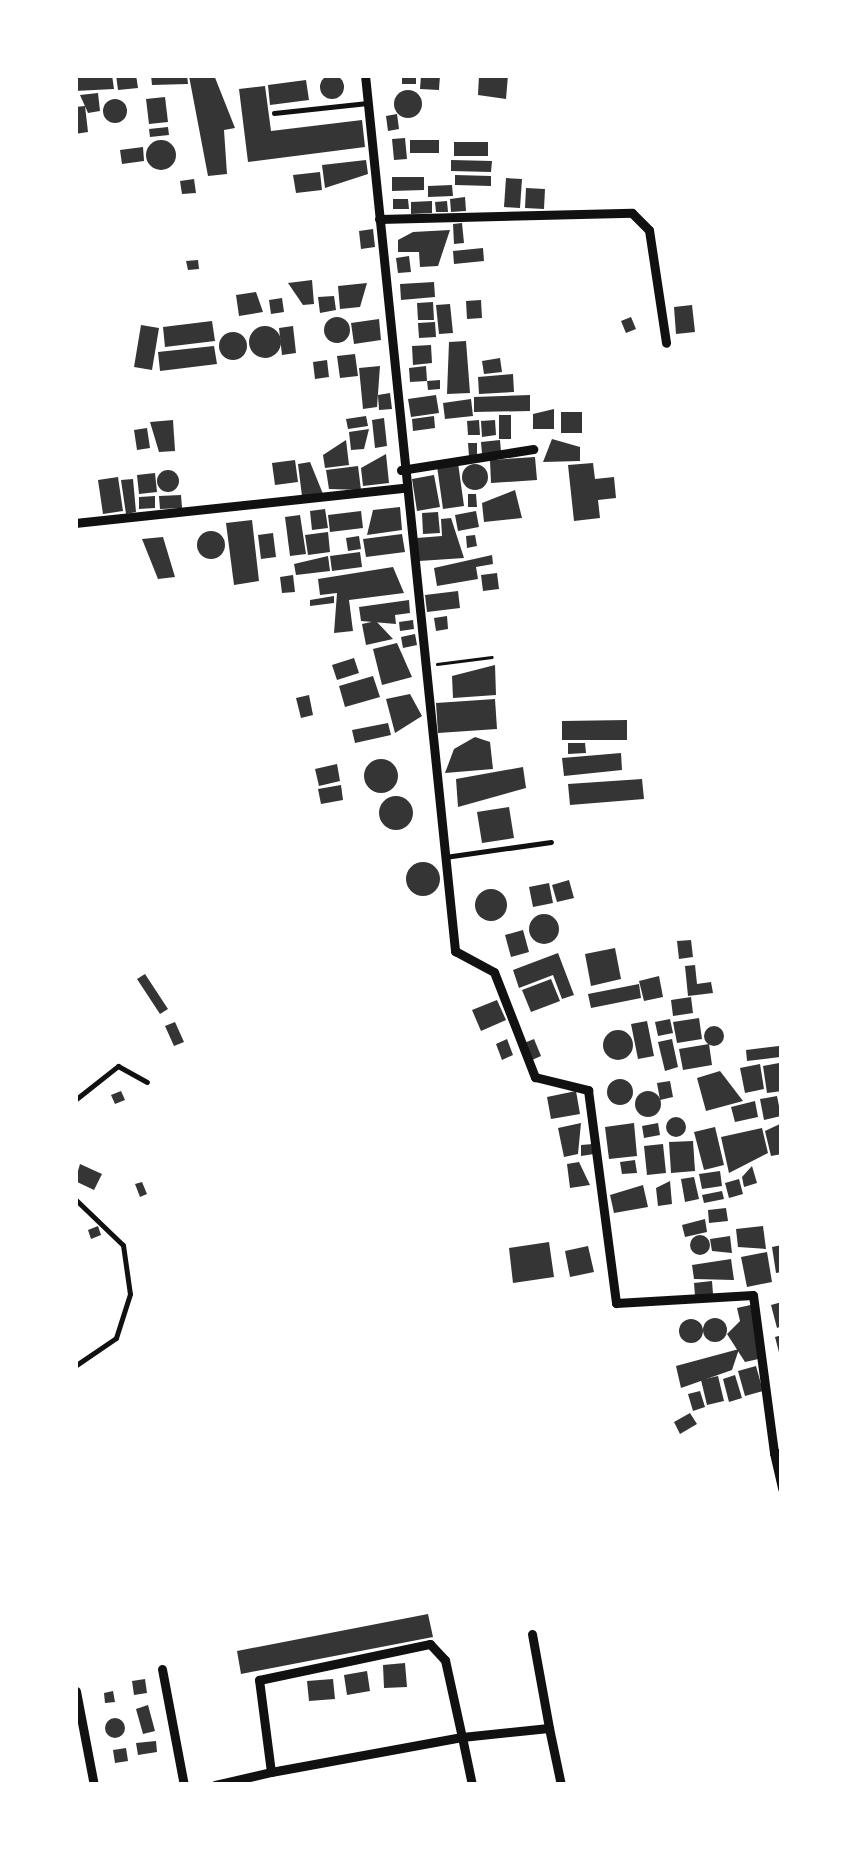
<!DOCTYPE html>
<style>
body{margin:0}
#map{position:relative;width:857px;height:1860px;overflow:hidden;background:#fff;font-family:"Roboto Condensed",sans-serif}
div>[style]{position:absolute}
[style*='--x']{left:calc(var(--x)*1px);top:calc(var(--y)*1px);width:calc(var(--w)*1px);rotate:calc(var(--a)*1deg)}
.building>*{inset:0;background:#353535}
.round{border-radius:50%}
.path>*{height:2.5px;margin:-1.25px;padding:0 1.25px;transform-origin:1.25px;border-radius:1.25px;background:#111}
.service>*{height:5px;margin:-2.5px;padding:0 2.5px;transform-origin:2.5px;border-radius:2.5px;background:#111}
.minor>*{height:9px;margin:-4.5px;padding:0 4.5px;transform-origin:4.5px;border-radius:4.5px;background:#111}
span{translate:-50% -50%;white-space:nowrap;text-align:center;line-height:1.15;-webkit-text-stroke:9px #fff;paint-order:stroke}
.frame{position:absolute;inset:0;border:78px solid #fff;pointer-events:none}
</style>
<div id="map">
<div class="building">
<div style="clip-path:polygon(75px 75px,112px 75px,114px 89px,75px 91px)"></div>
<div style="clip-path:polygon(116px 75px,136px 75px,138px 88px,118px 90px)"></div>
<div style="clip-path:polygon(151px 75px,187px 75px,188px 84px,152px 85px)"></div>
<div style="clip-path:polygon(214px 75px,235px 128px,224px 130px,227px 174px,208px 176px,189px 76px)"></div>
<div style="clip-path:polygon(402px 75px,416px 75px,416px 84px,402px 84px)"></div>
<div style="clip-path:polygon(421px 75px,440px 75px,439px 90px,420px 89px)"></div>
<div style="clip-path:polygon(479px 75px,508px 75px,506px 99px,478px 95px)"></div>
<div class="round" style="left:320px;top:75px;width:24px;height:24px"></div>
<div style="clip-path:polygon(306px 80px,309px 100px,270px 105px,268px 85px)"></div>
<div style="clip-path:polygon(265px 86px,271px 131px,362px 120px,365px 147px,248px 162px,239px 89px)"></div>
<div class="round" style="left:394px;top:90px;width:28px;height:28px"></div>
<div style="clip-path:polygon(98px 93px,100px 111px,88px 113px,80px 95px)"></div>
<div style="clip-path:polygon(165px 97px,168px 122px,149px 124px,146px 99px)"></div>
<div class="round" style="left:103px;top:99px;width:24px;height:24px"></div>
<div style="clip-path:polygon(85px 106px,88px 132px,75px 134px,75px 107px)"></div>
<div style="clip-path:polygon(397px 114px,399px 129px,388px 131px,386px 116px)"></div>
<div style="clip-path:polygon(168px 127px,169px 135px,150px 137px,149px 129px)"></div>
<div style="clip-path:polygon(405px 138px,407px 159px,394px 160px,392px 139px)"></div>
<div style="clip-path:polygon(410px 140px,439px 140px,439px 153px,410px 153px)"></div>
<div class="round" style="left:146px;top:140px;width:30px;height:30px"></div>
<div style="clip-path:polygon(454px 142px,488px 142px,488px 156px,454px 156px)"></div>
<div style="clip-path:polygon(143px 147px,144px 161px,122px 164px,120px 150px)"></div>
<div style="clip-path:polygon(366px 160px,368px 174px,325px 188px,322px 165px)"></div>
<div style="clip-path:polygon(451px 160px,492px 161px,491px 172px,451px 171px)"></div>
<div style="clip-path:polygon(320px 172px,322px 190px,296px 193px,293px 175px)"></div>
<div style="clip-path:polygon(455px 175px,491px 176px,491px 186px,455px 185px)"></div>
<div style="clip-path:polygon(392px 177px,424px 177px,424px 190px,392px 191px)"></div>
<div style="clip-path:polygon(506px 178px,522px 179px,520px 208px,504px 207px)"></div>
<div style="clip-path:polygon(194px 179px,196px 193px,182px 194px,180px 181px)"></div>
<div style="clip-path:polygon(452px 185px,453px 196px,428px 197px,428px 186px)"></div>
<div style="clip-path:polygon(526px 188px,545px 189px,544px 209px,525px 208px)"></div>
<div style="clip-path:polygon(465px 197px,466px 211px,451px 212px,450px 199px)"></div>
<div style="clip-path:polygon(393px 199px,408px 199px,409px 209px,393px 209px)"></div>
<div style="clip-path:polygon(432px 201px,432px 213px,411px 214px,411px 202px)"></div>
<div style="clip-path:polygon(447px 201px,448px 212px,436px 212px,435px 202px)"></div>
<div style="clip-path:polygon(462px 223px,464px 243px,454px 244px,453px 224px)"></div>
<div style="clip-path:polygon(373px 229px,375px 247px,361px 249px,359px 231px)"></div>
<div style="clip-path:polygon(450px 230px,438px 266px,420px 267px,419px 252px,398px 252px,398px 240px,413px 232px)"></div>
<div style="clip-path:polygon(483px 248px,484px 261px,454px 264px,453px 251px)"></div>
<div style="clip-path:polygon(409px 256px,411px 272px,398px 273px,396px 258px)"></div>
<div style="clip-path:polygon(198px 260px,199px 269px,188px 270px,186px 261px)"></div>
<div style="clip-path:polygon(312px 280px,314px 304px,303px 305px,288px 283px)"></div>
<div style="clip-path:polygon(434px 282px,435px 297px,401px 300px,400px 284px)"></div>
<div style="clip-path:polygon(367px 283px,360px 307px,340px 309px,338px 286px)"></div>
<div style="clip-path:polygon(256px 292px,263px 312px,239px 316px,236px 295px)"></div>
<div style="clip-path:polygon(334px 296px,336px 310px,320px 313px,318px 297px)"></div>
<div style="clip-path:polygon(282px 298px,284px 312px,271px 314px,269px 300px)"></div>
<div style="clip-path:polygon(481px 300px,482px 318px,467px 319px,466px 301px)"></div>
<div style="clip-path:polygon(433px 302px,434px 320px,418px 320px,417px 303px)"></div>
<div style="clip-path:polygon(450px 304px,453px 333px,439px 334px,436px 305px)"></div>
<div style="clip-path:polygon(692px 305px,695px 332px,676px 334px,674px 307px)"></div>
<div class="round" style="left:324px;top:317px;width:26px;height:26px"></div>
<div style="clip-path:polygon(631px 317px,636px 329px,626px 333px,621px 321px)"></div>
<div style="clip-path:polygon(379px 319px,381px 340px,354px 344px,351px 323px)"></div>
<div style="clip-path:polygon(212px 321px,215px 341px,165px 347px,163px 327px)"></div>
<div style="clip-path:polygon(435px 322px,436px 337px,419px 338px,418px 323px)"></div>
<div style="clip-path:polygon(141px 325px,159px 328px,152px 370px,134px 367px)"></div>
<div style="clip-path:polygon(293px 326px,296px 353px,282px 355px,279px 328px)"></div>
<div class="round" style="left:249px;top:326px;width:32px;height:32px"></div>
<div class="round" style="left:219px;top:332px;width:28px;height:28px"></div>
<div style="clip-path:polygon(466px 341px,470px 393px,447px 394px,449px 342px)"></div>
<div style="clip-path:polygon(431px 345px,432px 363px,413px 365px,412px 346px)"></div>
<div style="clip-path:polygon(214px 346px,217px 364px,160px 371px,158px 352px)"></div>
<div style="clip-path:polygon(355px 354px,358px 376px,340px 378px,337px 356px)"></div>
<div style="clip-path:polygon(500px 358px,502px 372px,484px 374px,482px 361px)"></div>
<div style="clip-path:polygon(327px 360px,329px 377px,315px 379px,313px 362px)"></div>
<div style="clip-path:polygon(380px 366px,377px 407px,363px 409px,359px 368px)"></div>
<div style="clip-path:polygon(426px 366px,427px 381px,410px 382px,409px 368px)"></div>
<div style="clip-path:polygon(513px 374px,514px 392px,479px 394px,478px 377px)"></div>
<div style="clip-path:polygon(440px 380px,440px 389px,428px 390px,427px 381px)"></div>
<div style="clip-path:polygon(390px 393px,392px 409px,379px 410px,378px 395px)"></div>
<div style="clip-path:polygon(436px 395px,439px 413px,411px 417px,408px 399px)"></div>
<div style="clip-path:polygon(530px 395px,530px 411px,474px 412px,474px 397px)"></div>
<div style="clip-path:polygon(471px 399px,473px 416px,445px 419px,443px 403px)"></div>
<div style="clip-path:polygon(554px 409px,554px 429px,533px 429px,533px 414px)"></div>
<div style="clip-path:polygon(561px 412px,582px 412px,582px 433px,561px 433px)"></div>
<div style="clip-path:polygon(499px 415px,511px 415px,511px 439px,499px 439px)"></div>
<div style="clip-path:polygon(366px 416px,368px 426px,348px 429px,346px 419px)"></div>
<div style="clip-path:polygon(434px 416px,435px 428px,413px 431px,412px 419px)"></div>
<div style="clip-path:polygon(384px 418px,387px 446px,375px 448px,372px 420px)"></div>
<div style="clip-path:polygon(173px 420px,175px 451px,159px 452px,150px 422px)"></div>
<div style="clip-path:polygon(479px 420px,480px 435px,468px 435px,467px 421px)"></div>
<div style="clip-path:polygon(495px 420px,496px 435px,482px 437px,481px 421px)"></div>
<div style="clip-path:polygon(147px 428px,150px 448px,137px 450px,134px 430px)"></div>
<div style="clip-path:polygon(369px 429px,364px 449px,351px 450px,349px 432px)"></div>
<div style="clip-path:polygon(552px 439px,580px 447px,580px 461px,543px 462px)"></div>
<div style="clip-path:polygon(346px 440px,349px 465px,325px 468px,323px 455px)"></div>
<div style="clip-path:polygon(500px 440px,501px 452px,482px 454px,481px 442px)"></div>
<div style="clip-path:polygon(468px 443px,477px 443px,477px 456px,469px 456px)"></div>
<div style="clip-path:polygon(386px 454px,389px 483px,363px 486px,361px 468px)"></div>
<div style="clip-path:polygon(535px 457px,537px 480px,491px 483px,490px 460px)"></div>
<div style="clip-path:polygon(295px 460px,298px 482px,275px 485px,272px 463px)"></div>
<div style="clip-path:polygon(310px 462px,323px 494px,302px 496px,298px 464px)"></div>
<div style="clip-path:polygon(458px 463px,464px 506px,443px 509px,437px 466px)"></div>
<div style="clip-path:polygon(593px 463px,595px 479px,614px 477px,616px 498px,598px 500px,600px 518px,574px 521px,568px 465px)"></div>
<div class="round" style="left:462px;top:464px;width:26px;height:26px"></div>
<div style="clip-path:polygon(358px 466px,361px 490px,329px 489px,326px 470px)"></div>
<div class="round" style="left:157px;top:470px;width:22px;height:22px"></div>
<div style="clip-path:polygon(155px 473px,157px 492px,139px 494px,137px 475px)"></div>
<div style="clip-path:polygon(434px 475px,440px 507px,417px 511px,412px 479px)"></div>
<div style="clip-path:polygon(118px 477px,123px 511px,103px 514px,98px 480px)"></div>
<div style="clip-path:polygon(133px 479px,136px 512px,126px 514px,121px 480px)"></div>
<div style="clip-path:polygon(515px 490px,522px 518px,484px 522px,482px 503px)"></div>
<div style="clip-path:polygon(468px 494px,476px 494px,477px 507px,468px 507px)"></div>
<div style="clip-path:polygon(181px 495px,182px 508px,160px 509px,159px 496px)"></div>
<div style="clip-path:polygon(155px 496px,155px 508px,139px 509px,139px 497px)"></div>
<div style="clip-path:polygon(400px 507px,402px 530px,367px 535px,373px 510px)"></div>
<div style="clip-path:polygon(325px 509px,328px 528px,312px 530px,310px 511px)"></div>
<div style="clip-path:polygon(361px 511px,363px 528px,330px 532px,328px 515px)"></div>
<div style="clip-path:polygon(476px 511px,479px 527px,458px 531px,455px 515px)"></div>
<div style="clip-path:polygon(438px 512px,440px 533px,423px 534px,422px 513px)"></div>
<div style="clip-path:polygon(300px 515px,306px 554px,290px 556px,285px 517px)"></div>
<div style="clip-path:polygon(451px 518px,464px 558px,419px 561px,417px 538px,442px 536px,441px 519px)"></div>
<div style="clip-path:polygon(252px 520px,259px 581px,234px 585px,226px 523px)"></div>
<div class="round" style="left:197px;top:531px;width:28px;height:28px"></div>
<div style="clip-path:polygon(328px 532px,330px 552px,308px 555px,305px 535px)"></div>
<div style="clip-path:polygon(273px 533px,276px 557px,261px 559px,258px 535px)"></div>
<div style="clip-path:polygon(402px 534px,405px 552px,366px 557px,363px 539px)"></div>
<div style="clip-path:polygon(475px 535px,477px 546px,467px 548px,466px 536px)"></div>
<div style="clip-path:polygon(359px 536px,361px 549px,348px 551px,346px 538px)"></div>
<div style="clip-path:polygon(163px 537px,175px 577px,158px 579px,142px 539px)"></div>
<div style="clip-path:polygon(360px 552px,362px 567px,332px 571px,330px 556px)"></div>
<div style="clip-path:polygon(492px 555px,493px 564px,476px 567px,478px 579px,437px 586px,434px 568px)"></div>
<div style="clip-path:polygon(328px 556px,330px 571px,296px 575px,294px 564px)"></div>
<div style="clip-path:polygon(393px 567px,404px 593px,349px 600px,353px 631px,334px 633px,337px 593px,320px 595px,318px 579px)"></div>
<div style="clip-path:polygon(497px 573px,499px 589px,483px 591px,481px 575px)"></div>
<div style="clip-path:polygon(293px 575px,295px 592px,282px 593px,280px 577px)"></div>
<div style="clip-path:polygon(458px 591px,460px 608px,427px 612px,425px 595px)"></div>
<div style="clip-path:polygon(334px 596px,334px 603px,310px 606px,310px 600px)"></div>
<div style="clip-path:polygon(409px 600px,410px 613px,395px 615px,396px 624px,361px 621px,359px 607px)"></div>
<div style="clip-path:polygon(447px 616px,448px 629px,436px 631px,434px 618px)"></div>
<div style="clip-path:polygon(413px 620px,414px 629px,400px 631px,399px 622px)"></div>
<div style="clip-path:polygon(376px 621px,393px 639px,366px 645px,362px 624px)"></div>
<div style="clip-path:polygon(415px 634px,417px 645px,403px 648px,401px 637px)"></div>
<div style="clip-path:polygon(397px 643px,412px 677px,382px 685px,373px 649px)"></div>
<div style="clip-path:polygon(354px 658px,359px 673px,337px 680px,332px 665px)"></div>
<div style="clip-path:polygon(495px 665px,496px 695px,453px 698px,452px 676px)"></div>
<div style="clip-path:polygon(373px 676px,380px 697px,345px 707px,339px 686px)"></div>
<div style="clip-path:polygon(410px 694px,422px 716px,395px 733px,386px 699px)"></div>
<div style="clip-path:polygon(309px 695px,313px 715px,301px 718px,296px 698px)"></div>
<div style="clip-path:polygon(495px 699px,497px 729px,438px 733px,436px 703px)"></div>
<div style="clip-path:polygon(627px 720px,627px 740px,562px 740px,562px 721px)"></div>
<div style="clip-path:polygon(388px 723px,391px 735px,355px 743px,352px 730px)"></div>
<div style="clip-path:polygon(475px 737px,490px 742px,493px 769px,445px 773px,454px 749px)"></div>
<div style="clip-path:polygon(568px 743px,585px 743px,586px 753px,568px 754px)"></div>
<div style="clip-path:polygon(621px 753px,622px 770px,564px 776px,562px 758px)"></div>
<div class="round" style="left:364px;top:759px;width:34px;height:34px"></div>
<div style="clip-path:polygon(337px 764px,340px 781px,319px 786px,315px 769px)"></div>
<div style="clip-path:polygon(523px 767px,526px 788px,458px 807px,456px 779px)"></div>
<div style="clip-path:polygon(642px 779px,644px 799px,570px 805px,568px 784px)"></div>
<div style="clip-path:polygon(341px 785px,343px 800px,321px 804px,318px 789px)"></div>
<div class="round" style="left:379px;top:796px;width:34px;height:34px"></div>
<div style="clip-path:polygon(509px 807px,514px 838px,482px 843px,477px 812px)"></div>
<div class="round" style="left:406px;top:862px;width:34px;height:34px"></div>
<div style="clip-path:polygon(569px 880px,574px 898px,557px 902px,552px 885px)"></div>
<div style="clip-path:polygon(549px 883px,553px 903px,533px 907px,529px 887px)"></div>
<div class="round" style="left:475px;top:889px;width:32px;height:32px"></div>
<div class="round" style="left:529px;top:914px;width:30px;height:30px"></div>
<div style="clip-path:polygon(523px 930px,529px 952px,511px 957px,505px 935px)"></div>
<div style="clip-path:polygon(691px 940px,693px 957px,679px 959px,677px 941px)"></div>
<div style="clip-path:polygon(615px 948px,621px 979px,591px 986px,585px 954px)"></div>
<div style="clip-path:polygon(558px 953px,574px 995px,562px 999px,553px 975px,519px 988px,513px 970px)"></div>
<div style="clip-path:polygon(695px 965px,697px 984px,711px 982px,713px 993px,688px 996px,685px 966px)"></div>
<div style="clip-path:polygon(145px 974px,168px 1009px,160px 1014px,137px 979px)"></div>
<div style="clip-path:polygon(659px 976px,663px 997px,644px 1001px,639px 981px)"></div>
<div style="clip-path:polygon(551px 979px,560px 1001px,531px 1012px,522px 990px)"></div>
<div style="clip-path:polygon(639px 984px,641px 998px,591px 1008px,588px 994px)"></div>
<div style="clip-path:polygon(691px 997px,693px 1013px,673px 1016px,671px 1000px)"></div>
<div style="clip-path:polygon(497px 1000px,506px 1020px,481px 1031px,472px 1010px)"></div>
<div style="clip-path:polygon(699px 1018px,702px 1039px,677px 1043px,673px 1022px)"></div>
<div style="clip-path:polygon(670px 1019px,673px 1033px,658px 1036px,655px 1022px)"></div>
<div style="clip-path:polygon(647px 1021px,654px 1056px,638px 1059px,631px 1024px)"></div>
<div style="clip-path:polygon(175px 1022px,184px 1042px,174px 1046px,165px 1026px)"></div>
<div class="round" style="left:704px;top:1026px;width:20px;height:20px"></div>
<div class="round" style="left:603px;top:1030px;width:30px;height:30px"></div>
<div style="clip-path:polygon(507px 1039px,513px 1055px,502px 1060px,496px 1044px)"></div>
<div style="clip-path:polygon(534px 1039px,541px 1056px,532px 1060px,524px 1043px)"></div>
<div style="clip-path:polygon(672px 1039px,678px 1067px,665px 1071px,658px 1042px)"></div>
<div style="clip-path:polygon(709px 1044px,712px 1065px,683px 1070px,679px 1049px)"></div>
<div style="clip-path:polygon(779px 1046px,780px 1057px,747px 1061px,746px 1050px)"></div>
<div style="clip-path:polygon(779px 1063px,782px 1091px,767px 1093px,763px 1066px)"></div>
<div style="clip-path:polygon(760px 1064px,764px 1089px,745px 1093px,740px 1068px)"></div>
<div style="clip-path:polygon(720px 1071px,743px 1101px,706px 1111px,697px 1078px)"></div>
<div class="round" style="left:607px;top:1079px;width:26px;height:26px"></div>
<div style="clip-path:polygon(670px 1081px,673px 1097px,660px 1100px,657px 1083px)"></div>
<div style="clip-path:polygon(121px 1091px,125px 1100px,115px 1104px,111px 1095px)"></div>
<div style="clip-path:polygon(576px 1091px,580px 1114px,551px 1119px,547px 1097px)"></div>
<div class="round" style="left:635px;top:1091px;width:26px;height:26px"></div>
<div style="clip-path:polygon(777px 1096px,781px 1116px,764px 1120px,760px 1099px)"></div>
<div style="clip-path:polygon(755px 1101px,758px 1117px,735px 1122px,731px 1107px)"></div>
<div class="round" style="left:666px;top:1117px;width:20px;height:20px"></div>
<div style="clip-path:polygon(581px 1123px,578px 1154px,564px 1157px,558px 1128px)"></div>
<div style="clip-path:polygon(634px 1123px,637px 1156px,609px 1159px,605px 1127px)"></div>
<div style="clip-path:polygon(658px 1123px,660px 1135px,644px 1138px,642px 1126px)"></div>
<div style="clip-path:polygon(782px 1123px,782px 1154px,771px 1156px,765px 1131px)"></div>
<div style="clip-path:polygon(715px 1127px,724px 1165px,704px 1170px,694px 1132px)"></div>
<div style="clip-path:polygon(762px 1128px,768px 1153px,729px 1173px,721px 1137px)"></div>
<div style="clip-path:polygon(693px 1141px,695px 1171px,671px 1173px,669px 1142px)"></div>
<div style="clip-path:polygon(593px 1144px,594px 1154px,581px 1156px,581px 1145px)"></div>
<div style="clip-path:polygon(663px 1144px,666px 1173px,647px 1175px,644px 1146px)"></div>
<div style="clip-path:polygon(635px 1160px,637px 1173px,622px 1174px,620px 1162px)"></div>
<div style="clip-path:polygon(579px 1162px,590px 1185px,570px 1188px,567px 1164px)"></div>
<div style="clip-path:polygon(80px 1164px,102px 1174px,94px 1190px,75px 1181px)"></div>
<div style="clip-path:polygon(752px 1166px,757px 1183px,744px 1187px,742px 1177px)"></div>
<div style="clip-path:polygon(720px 1171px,722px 1186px,702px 1189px,699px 1174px)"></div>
<div style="clip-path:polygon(694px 1177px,699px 1199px,685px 1202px,681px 1179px)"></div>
<div style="clip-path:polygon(739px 1179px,743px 1194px,729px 1198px,725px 1183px)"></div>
<div style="clip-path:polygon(670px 1181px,672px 1204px,658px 1206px,656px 1188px)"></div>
<div style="clip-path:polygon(142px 1182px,147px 1194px,140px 1197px,135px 1184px)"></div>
<div style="clip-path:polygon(643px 1185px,648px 1207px,614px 1213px,610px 1195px)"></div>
<div style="clip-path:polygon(722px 1191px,724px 1199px,704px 1203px,702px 1195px)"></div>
<div style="clip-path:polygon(726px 1208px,728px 1221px,709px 1223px,708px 1210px)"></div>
<div style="clip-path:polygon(705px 1219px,707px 1232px,685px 1237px,682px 1225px)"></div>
<div style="clip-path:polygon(98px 1226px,101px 1235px,91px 1239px,88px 1230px)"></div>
<div style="clip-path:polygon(763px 1226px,766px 1249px,738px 1247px,736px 1229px)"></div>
<div class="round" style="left:690px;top:1235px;width:20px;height:20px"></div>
<div style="clip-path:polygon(730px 1236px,732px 1253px,712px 1251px,710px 1239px)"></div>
<div style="clip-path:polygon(549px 1242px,554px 1277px,513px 1283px,509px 1248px)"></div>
<div style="clip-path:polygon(782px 1245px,782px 1272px,776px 1273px,772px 1247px)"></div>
<div style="clip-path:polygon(588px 1246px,594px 1272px,570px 1277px,565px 1251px)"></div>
<div style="clip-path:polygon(767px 1252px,772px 1282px,747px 1287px,741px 1257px)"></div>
<div style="clip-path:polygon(731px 1259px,734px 1280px,694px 1279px,692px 1265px)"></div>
<div style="clip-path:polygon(712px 1281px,713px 1294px,695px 1296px,694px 1283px)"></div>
<div style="clip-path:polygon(782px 1302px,782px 1326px,777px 1328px,771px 1305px)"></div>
<div style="clip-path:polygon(755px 1304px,763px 1358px,745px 1362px,727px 1334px,740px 1321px,737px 1308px)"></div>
<div class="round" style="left:703px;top:1318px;width:24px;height:24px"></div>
<div class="round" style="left:679px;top:1319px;width:24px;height:24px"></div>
<div style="clip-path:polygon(782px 1335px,782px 1360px,781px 1360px,775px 1337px)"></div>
<div style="clip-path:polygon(739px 1349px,732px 1370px,681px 1388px,676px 1366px)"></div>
<div style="clip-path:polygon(756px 1366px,763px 1391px,745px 1396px,738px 1371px)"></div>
<div style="clip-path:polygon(735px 1375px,742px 1398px,729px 1402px,723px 1379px)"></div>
<div style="clip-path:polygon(718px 1376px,724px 1401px,707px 1405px,701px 1380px)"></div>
<div style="clip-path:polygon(700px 1391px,705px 1407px,693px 1411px,688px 1394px)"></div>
<div style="clip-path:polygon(690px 1413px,697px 1424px,680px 1434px,674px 1422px)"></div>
<div style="clip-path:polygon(428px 1614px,433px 1637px,241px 1674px,237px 1651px)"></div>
<div style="clip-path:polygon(405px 1663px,407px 1687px,384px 1688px,383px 1665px)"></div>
<div style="clip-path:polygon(367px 1671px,370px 1691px,347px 1695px,344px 1675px)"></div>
<div style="clip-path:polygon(145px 1679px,147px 1693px,134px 1695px,132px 1681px)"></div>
<div style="clip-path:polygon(333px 1679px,335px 1699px,309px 1701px,307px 1681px)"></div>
<div style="clip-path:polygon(113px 1691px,115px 1702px,105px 1703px,104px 1693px)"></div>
<div style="clip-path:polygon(148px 1705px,155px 1731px,143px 1734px,136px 1709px)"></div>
<div class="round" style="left:105px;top:1718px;width:20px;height:20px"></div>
<div style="clip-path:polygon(156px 1741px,157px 1752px,138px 1755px,136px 1743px)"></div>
<div style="clip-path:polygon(126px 1748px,128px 1761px,115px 1763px,113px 1750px)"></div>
</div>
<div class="path">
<div style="--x:437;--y:664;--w:55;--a:-7.3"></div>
</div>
<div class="service">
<div style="--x:274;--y:113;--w:94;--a:-6.1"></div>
<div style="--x:445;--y:857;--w:107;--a:-8.1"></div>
<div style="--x:75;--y:1100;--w:55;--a:-38.3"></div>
<div style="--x:118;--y:1066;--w:33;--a:29"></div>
<div style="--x:75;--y:1199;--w:66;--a:43.8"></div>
<div style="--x:123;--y:1245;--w:49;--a:81.9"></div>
<div style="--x:130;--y:1294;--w:46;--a:107.7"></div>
<div style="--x:116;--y:1338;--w:50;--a:145.7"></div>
</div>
<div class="minor">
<div style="--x:365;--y:75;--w:881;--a:84.13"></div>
<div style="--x:455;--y:951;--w:44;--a:28.3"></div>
<div style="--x:494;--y:972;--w:113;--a:68.7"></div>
<div style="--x:535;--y:1077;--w:55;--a:13.8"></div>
<div style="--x:588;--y:1090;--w:215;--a:82.5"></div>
<div style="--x:616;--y:1303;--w:137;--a:-3.3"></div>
<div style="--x:753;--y:1295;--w:159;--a:82.4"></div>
<div style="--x:774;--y:1453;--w:8;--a:0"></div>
<div style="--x:379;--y:219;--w:253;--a:-1.4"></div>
<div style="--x:632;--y:213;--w:24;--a:45"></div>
<div style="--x:649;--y:230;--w:114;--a:81.4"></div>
<div style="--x:401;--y:470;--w:134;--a:-9"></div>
<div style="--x:75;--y:523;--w:329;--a:-6.1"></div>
<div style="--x:774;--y:1453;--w:37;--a:77"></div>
<div style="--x:532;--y:1634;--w:96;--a:79.7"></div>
<div style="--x:162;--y:1669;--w:118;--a:79.3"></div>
<div style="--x:76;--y:1691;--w:96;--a:79.2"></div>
<div style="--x:271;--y:1772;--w:194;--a:-10.4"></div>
<div style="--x:462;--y:1737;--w:49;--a:78.2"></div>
<div style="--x:215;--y:1785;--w:57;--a:-13.1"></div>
<div style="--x:271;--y:1772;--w:93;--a:-97.4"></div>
<div style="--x:259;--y:1680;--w:175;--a:-11.9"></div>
<div style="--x:430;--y:1644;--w:22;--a:47"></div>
<div style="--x:445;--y:1660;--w:79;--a:77.6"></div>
<div style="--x:462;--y:1737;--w:87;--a:-5.9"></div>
<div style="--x:549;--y:1728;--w:58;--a:78.1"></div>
</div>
<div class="frame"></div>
</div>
